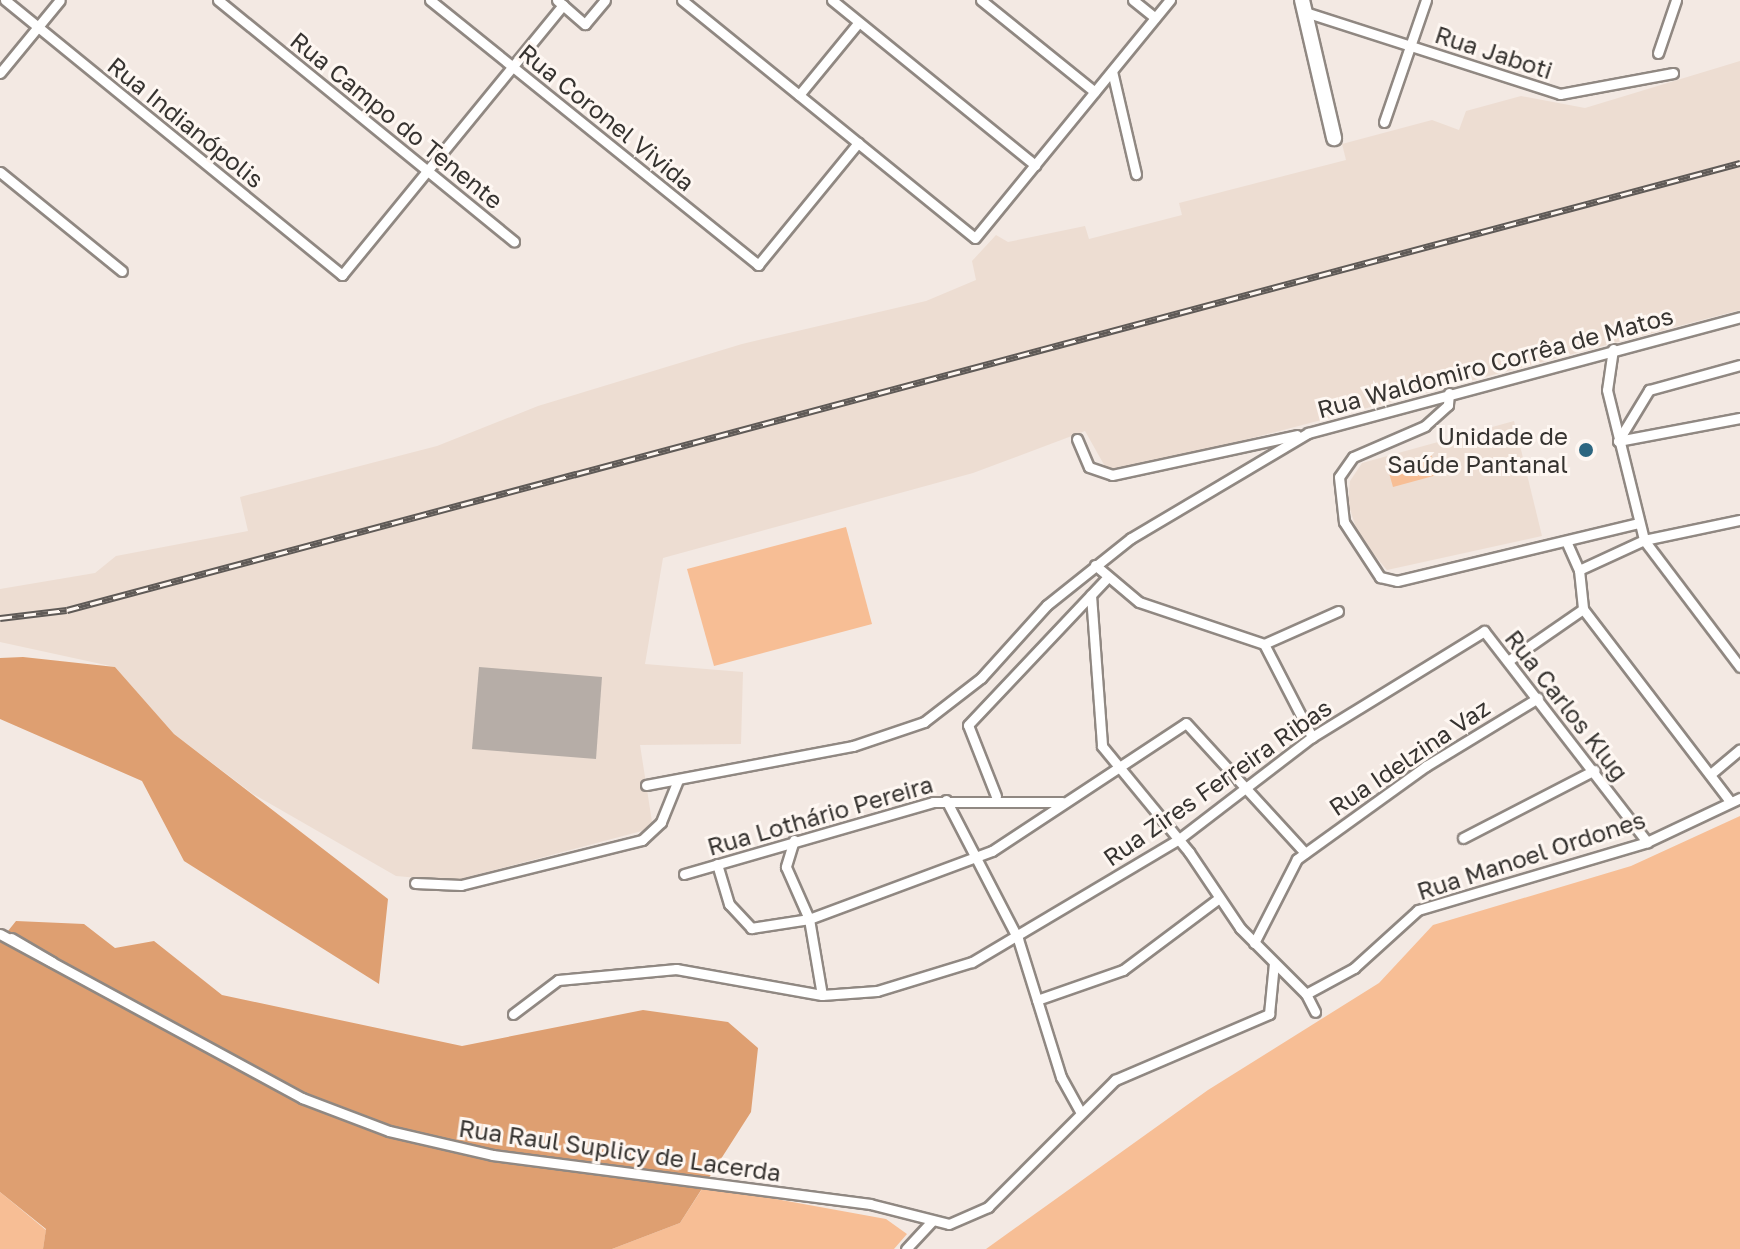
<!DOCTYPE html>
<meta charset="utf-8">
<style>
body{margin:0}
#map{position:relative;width:1740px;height:1249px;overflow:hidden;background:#f3e9e3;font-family:"Golos Text",sans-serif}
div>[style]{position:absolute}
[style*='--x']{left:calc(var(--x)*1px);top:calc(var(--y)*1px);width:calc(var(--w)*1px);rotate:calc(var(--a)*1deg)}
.built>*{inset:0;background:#edddd2}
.green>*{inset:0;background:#f7be95}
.forest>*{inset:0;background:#de9f71}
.building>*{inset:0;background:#b6ada7}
.roads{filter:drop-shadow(2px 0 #908882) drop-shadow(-2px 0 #908882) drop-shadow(0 2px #908882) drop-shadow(0 -2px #908882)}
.street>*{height:9px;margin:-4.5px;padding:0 4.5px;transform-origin:4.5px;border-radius:4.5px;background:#fff}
.secondary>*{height:14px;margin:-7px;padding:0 7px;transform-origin:7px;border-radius:7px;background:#fff}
.rail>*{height:7px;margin-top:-3.5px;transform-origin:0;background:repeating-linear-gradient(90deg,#fef7f2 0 12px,#5f5a57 0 24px);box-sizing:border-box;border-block:2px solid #5f5a57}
.dots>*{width:22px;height:22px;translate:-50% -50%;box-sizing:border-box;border:4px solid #fef7f2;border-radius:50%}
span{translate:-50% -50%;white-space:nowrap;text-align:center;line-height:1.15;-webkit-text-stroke:6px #fef7f2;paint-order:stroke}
.street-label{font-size:24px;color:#363330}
.poi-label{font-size:24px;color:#363330}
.right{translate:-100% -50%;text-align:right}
</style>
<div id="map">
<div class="built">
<div style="clip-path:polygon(1740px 61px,1740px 310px,1180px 457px,1107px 470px,1085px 431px,973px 473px,663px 558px,645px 664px,743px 672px,741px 744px,640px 745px,653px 828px,453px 881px,396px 876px,253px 794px,174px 734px,115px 667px,0 642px,0 589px,95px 573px,116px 556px,248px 531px,240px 497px,437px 446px,538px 406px,742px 344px,926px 301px,976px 280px,972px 261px,996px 235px,1008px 242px,1085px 226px,1089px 239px,1182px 215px,1179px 203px,1346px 160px,1342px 144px,1432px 120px,1459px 130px,1466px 111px,1521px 96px,1585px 108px)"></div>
<div style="clip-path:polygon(1514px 421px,1542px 536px,1387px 570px,1359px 537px,1348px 503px,1350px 481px,1362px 463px)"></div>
</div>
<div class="green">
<div style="clip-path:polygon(1431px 454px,1437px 475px,1393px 487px,1387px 466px)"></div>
<div style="clip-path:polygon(846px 527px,872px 624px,714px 666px,687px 569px)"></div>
<div style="clip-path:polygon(1740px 816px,1740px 1249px,986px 1249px,1208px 1090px,1379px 983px,1433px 925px,1631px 866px)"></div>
<div style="clip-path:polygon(704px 1186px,886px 1219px,907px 1234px,894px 1249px,612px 1249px,680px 1223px)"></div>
<div style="clip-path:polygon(0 1192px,46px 1230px,43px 1249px,0 1249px)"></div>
</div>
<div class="forest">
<div style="clip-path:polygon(23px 657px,115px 667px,174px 734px,388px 899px,379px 984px,184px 861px,142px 781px,0 719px,0 658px)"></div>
<div style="clip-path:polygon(16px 921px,84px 924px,115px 948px,154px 941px,222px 995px,462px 1046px,643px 1010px,728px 1022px,758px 1048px,751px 1112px,680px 1223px,612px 1249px,43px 1249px,46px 1229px,0 1192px,0 941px)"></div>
</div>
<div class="building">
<div style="clip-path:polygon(479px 667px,602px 677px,596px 759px,472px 749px)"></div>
</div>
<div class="roads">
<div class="street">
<div style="--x:5;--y:0;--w:435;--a:39.2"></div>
<div style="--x:342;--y:275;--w:349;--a:-50.7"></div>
<div style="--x:218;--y:0;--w:382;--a:39.2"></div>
<div style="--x:430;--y:0;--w:422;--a:38.9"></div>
<div style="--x:758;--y:265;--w:158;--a:-50.7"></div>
<div style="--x:557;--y:0;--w:37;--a:41"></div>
<div style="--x:585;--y:24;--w:31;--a:-50"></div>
<div style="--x:682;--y:0;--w:377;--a:39.1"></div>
<div style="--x:975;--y:238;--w:308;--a:-50.7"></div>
<div style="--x:832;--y:0;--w:262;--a:39.1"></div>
<div style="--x:981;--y:0;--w:146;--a:38.9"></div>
<div style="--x:1133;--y:0;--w:28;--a:39"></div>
<div style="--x:1305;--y:12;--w:268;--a:17.8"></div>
<div style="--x:1560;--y:94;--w:115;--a:-10.5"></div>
<div style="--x:1658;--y:53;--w:56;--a:-71.2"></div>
<div style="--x:1112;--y:71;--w:106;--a:76.9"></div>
<div style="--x:0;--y:73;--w:94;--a:-50.6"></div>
<div style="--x:799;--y:95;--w:94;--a:-50.6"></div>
<div style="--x:1384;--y:122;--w:129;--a:-71"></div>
<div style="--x:0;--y:172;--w:157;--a:39.1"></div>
<div style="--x:1613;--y:349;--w:41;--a:98.3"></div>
<div style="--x:1607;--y:390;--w:154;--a:76.1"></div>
<div style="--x:1644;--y:540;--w:159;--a:52.9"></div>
<div style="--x:1449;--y:393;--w:12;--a:95"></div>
<div style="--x:1448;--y:405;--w:31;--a:138"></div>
<div style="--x:1425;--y:426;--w:78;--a:156.7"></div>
<div style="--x:1353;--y:457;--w:24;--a:125"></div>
<div style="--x:1339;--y:477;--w:45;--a:83.7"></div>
<div style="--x:1344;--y:522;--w:66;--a:56.8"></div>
<div style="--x:1380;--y:577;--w:17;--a:13"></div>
<div style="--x:1397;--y:581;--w:249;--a:-13.5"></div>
<div style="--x:1077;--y:439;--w:30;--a:67"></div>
<div style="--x:1089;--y:467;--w:24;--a:19"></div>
<div style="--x:1112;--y:475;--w:189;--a:-12.2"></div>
<div style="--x:1618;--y:441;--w:60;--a:-58.7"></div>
<div style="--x:1649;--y:390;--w:94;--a:-15.4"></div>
<div style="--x:1618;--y:441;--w:124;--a:-10.7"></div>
<div style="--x:1566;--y:541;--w:32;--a:66"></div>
<div style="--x:1579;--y:570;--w:39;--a:84"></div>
<div style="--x:1583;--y:609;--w:242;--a:52.6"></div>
<div style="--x:1095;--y:565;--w:57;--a:40.1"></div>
<div style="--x:1139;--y:602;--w:132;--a:18.6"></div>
<div style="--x:1264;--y:644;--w:105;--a:62.7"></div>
<div style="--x:1579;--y:570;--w:72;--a:-24.8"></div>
<div style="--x:1644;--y:540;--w:98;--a:-11.8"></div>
<div style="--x:1091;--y:595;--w:151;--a:85.8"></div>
<div style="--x:1102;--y:746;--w:137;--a:50.6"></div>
<div style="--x:1189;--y:852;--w:92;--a:56.1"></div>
<div style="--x:1240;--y:928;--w:93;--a:45"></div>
<div style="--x:1306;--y:994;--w:20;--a:63"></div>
<div style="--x:1264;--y:644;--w:81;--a:-24"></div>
<div style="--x:1508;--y:661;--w:91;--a:-34.7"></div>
<div style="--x:1713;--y:772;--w:35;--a:-40"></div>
<div style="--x:646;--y:785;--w:211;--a:-10.7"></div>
<div style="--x:853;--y:746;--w:75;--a:-18.7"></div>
<div style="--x:924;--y:722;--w:72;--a:-37.7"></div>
<div style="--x:981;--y:678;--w:98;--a:-47.9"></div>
<div style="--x:1047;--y:605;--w:107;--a:-38.6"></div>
<div style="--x:1131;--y:538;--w:206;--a:-30.7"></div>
<div style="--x:1308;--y:433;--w:447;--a:-15"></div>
<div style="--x:996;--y:796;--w:76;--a:-111.5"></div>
<div style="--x:968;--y:725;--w:201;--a:-46.6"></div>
<div style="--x:946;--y:800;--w:157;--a:62.6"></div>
<div style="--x:1018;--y:939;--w:145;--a:72.7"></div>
<div style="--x:1061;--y:1077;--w:39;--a:61"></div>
<div style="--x:1463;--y:838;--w:148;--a:-27.3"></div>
<div style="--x:794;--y:840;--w:28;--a:107"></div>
<div style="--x:786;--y:867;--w:57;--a:66.1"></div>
<div style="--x:809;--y:919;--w:77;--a:80.3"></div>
<div style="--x:717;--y:864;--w:42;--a:73.3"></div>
<div style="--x:729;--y:904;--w:33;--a:47"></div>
<div style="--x:751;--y:928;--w:59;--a:-8.8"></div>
<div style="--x:809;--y:919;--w:195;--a:-20.4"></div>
<div style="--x:992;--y:851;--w:232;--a:-33.4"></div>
<div style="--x:1186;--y:723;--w:176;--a:47.5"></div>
<div style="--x:684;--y:874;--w:259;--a:-16.1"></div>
<div style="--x:933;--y:802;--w:129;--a:0"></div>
<div style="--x:415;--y:883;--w:46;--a:2.5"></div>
<div style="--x:461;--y:885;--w:187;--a:-14"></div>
<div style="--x:642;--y:840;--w:26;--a:-43"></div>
<div style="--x:661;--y:822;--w:45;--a:-68"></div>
<div style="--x:0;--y:934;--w:344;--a:28.5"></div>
<div style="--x:302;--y:1098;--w:93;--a:20.8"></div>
<div style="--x:389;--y:1131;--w:107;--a:13"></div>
<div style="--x:493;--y:1155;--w:380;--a:7.4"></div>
<div style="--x:870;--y:1204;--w:81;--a:14.2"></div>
<div style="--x:949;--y:1224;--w:43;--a:-23.6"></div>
<div style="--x:988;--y:1207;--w:180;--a:-45"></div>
<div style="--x:1115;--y:1080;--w:168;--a:-23.2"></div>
<div style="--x:1269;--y:1014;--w:51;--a:-84.4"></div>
<div style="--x:11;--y:938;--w:48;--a:30.3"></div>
<div style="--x:1254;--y:943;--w:94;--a:-62.9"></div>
<div style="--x:1297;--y:859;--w:159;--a:-35.8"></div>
<div style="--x:1426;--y:766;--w:131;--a:-31.3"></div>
<div style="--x:1306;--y:994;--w:55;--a:-28.4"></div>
<div style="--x:1354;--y:968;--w:86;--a:-42.2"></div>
<div style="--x:1418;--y:910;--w:239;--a:-16.5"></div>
<div style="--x:1647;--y:842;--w:103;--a:-25.3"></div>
<div style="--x:1037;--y:1000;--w:91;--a:-19.2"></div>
<div style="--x:1123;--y:970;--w:119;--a:-36.8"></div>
<div style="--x:513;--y:1014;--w:56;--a:-37.1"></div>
<div style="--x:558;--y:980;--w:119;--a:-5.3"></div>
<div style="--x:676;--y:969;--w:148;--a:10.1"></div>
<div style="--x:822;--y:995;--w:55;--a:-4.2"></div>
<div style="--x:877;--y:991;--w:99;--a:-17"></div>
<div style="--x:972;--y:962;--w:241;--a:-30.7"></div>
<div style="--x:1179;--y:839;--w:168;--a:-37.5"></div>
<div style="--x:1312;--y:737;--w:202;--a:-31.6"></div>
<div style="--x:1484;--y:631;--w:267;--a:52.3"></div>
<div style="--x:906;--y:1249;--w:37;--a:-47"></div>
</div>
<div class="secondary">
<div style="--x:1302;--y:0;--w:142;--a:76.9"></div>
</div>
</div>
<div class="rail">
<div style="--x:0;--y:618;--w:67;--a:-6.8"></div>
<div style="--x:67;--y:610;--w:1732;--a:-14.96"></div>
</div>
<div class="dots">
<div style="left:1586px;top:450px;background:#2d6680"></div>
</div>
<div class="street-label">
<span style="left:1494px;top:52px;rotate:18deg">Rua Jaboti</span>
<span style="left:607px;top:117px;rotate:39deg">Rua Coronel Vivida</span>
<span style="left:397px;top:120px;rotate:39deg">Rua Campo do Tenente</span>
<span style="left:186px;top:122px;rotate:39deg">Rua Indianópolis</span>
<span style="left:1495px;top:362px;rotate:-15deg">Rua Waldomiro Corrêa de Matos</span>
<span style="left:1567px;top:705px;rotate:52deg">Rua Carlos Klug</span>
<span style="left:1409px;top:757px;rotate:-34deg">Rua Idelzina Vaz</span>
<span style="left:1217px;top:782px;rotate:-35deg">Rua Zires Ferreira Ribas</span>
<span style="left:820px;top:815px;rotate:-16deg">Rua Lothário Pereira</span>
<span style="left:1531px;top:855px;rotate:-18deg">Rua Manoel Ordones</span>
<span style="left:620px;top:1150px;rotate:8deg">Rua Raul Suplicy de Lacerda</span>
</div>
<div class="poi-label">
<span class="right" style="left:1568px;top:450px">Unidade de<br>Saúde Pantanal</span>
</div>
</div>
